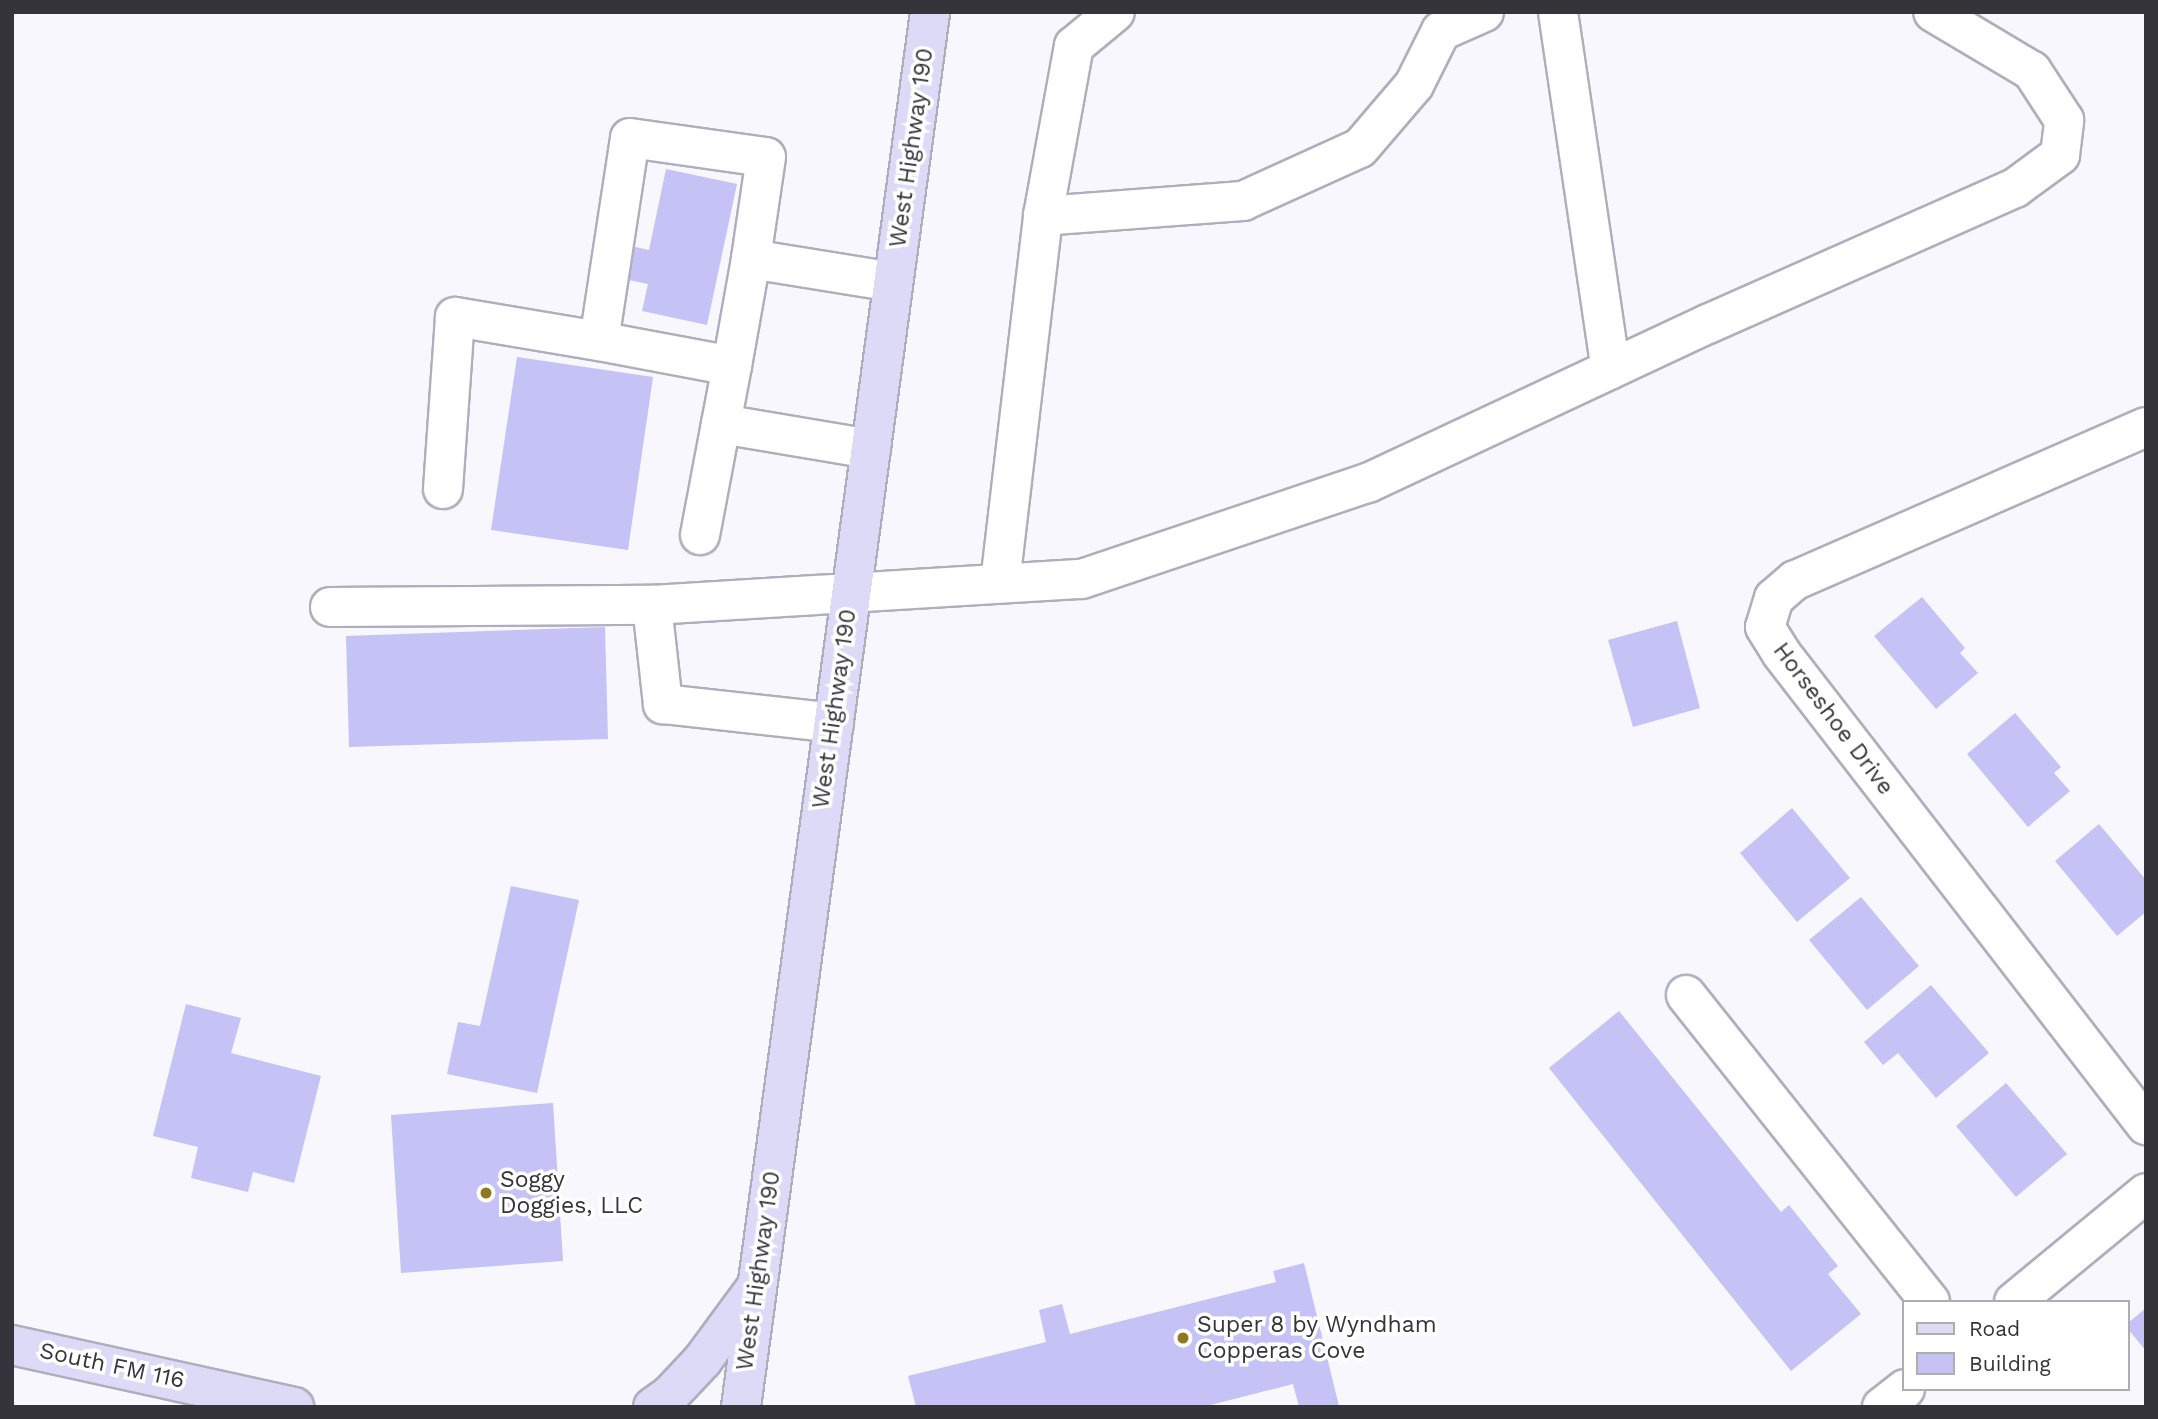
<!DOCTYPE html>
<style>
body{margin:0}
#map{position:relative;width:2158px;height:1419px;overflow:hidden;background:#f7f7fd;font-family:"Work Sans",sans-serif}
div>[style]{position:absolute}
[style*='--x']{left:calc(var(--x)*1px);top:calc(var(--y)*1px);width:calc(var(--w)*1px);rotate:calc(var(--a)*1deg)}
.building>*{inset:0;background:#c5c2f5}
.roads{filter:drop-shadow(2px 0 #aeaebd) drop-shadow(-2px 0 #aeaebd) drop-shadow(0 2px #aeaebd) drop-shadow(0 -2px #aeaebd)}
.minor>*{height:38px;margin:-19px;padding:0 19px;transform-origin:19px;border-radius:19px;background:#fff}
.major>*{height:38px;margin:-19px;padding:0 19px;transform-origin:19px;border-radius:19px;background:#dcdaf7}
.dots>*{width:19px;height:19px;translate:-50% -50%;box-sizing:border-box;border:4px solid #fff;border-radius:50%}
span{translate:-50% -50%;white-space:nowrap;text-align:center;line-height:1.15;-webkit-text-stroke:7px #fff;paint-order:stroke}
.street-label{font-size:23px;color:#34343a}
.poi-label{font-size:23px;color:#34343a}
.left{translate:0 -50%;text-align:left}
.frame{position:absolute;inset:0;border:14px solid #34343a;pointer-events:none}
.legend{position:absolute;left:1902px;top:1300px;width:228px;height:91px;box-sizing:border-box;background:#fff;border:2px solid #aeaeb0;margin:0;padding:9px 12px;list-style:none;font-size:21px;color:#34343a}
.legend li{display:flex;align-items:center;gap:14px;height:35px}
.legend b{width:35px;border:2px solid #aeaeb0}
</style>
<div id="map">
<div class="building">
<div style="clip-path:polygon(666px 169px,737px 184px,707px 325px,642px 311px,648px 284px,624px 279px,631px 246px,649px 250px)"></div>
<div style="clip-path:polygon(517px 357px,653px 377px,628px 550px,491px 530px)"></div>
<div style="clip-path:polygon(1922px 597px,1965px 648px,1960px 653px,1978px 673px,1936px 709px,1874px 636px)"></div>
<div style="clip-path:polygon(1677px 621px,1700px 708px,1633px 727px,1608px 640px)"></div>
<div style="clip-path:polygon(605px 627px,608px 739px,349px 747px,346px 636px)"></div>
<div style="clip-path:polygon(2015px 713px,2061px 767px,2054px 773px,2070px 791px,2028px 827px,1967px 754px)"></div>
<div style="clip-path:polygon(1792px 808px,1850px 878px,1797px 922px,1740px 853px)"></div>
<div style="clip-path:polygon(2099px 824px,2146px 880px,2146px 912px,2117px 936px,2055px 861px)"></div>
<div style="clip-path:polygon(511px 886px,579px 900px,537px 1093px,447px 1074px,458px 1022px,480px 1026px)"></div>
<div style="clip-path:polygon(1861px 897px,1919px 966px,1867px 1010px,1809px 940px)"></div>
<div style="clip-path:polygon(1931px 985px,1989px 1053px,1936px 1098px,1898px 1053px,1883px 1065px,1864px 1042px)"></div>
<div style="clip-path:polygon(186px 1004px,241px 1018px,231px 1053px,321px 1076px,294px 1183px,253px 1172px,248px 1192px,191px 1178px,198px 1147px,153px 1136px)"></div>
<div style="clip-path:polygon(1619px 1011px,1781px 1212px,1789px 1205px,1838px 1266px,1828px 1274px,1861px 1314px,1791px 1371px,1549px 1068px)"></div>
<div style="clip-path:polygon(2006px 1083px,2067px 1154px,2016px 1197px,1956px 1126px)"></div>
<div style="clip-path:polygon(553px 1103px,563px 1261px,401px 1273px,391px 1115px)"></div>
<div style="clip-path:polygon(1304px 1263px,1339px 1406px,1299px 1407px,1293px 1384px,1203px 1407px,916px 1407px,908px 1376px,1046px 1342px,1039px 1310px,1062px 1304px,1070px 1334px,1276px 1282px,1273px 1271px)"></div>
<div style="clip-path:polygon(2146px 1308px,2146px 1351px,2128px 1329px,2128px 1323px)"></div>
</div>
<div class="roads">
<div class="minor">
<div style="--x:1558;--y:12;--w:361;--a:81.6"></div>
<div style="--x:1043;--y:216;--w:201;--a:-4.3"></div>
<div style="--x:1243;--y:201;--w:128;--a:-24.4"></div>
<div style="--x:1360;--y:148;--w:83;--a:-49.4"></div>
<div style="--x:1414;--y:85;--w:60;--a:-63.4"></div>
<div style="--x:1441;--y:31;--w:47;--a:-23.8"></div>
<div style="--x:751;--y:259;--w:109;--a:100.1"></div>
<div style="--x:732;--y:366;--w:135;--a:-169.4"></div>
<div style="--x:599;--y:341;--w:205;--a:-81.3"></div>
<div style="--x:630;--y:138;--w:137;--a:8"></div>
<div style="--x:766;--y:157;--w:103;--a:98.4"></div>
<div style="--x:751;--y:259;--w:144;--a:9.2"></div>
<div style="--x:721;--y:424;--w:152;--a:9.5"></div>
<div style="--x:2146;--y:427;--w:383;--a:156.4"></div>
<div style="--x:1795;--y:580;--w:28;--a:139"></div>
<div style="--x:1774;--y:598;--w:30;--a:107"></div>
<div style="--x:1765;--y:627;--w:31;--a:58"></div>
<div style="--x:1781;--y:653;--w:597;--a:52.29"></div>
<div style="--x:443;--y:489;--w:172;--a:-86"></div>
<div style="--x:455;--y:317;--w:146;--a:9.5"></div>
<div style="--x:700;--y:535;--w:172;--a:-79.3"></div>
<div style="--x:1000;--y:583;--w:370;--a:-83.3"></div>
<div style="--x:1043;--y:216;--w:173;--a:-79.7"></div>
<div style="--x:1074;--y:46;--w:53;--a:-39.7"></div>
<div style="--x:652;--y:605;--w:431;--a:-3.5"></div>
<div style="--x:1082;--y:579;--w:302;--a:-18.6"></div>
<div style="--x:1368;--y:483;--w:375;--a:-25.1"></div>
<div style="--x:1708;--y:324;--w:336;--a:-23.9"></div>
<div style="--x:2015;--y:188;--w:56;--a:-36.3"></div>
<div style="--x:2060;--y:155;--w:35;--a:-83"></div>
<div style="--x:2064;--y:120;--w:59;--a:-123.1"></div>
<div style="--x:2032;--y:71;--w:115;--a:-149.2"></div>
<div style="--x:330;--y:607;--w:322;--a:-0.4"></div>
<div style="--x:652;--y:605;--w:100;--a:83.7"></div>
<div style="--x:663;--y:704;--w:172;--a:6.3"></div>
<div style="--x:1686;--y:995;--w:392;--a:51.5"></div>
<div style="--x:2014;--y:1302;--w:171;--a:-39.5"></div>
<div style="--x:1882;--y:1407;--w:29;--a:-38"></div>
</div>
<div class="major">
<div style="--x:12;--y:1345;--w:289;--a:12.4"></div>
<div style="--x:653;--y:1407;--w:19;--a:-35"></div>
<div style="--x:669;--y:1396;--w:48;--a:-46.7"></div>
<div style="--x:702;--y:1361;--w:89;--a:-53.6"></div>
<div style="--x:741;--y:1407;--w:1408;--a:-82.28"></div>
</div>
</div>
<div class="dots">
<div style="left:486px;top:1193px;background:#90771d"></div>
<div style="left:1183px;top:1338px;background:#90771d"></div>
</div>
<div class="street-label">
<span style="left:912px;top:148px;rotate:-82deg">West Highway 190</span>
<span style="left:835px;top:709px;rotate:-82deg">West Highway 190</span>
<span style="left:1833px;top:719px;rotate:53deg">Horseshoe Drive</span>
<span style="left:759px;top:1271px;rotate:-82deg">West Highway 190</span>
<span style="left:112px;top:1366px;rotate:12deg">South FM 116</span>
</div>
<div class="poi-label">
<span class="left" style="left:500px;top:1193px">Soggy<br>Doggies, LLC</span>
<span class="left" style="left:1197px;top:1338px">Super 8 by Wyndham<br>Copperas Cove</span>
</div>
<div class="frame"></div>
<ul class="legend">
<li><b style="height:9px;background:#dcdaf7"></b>Road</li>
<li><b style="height:19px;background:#c5c2f5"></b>Building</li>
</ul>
</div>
